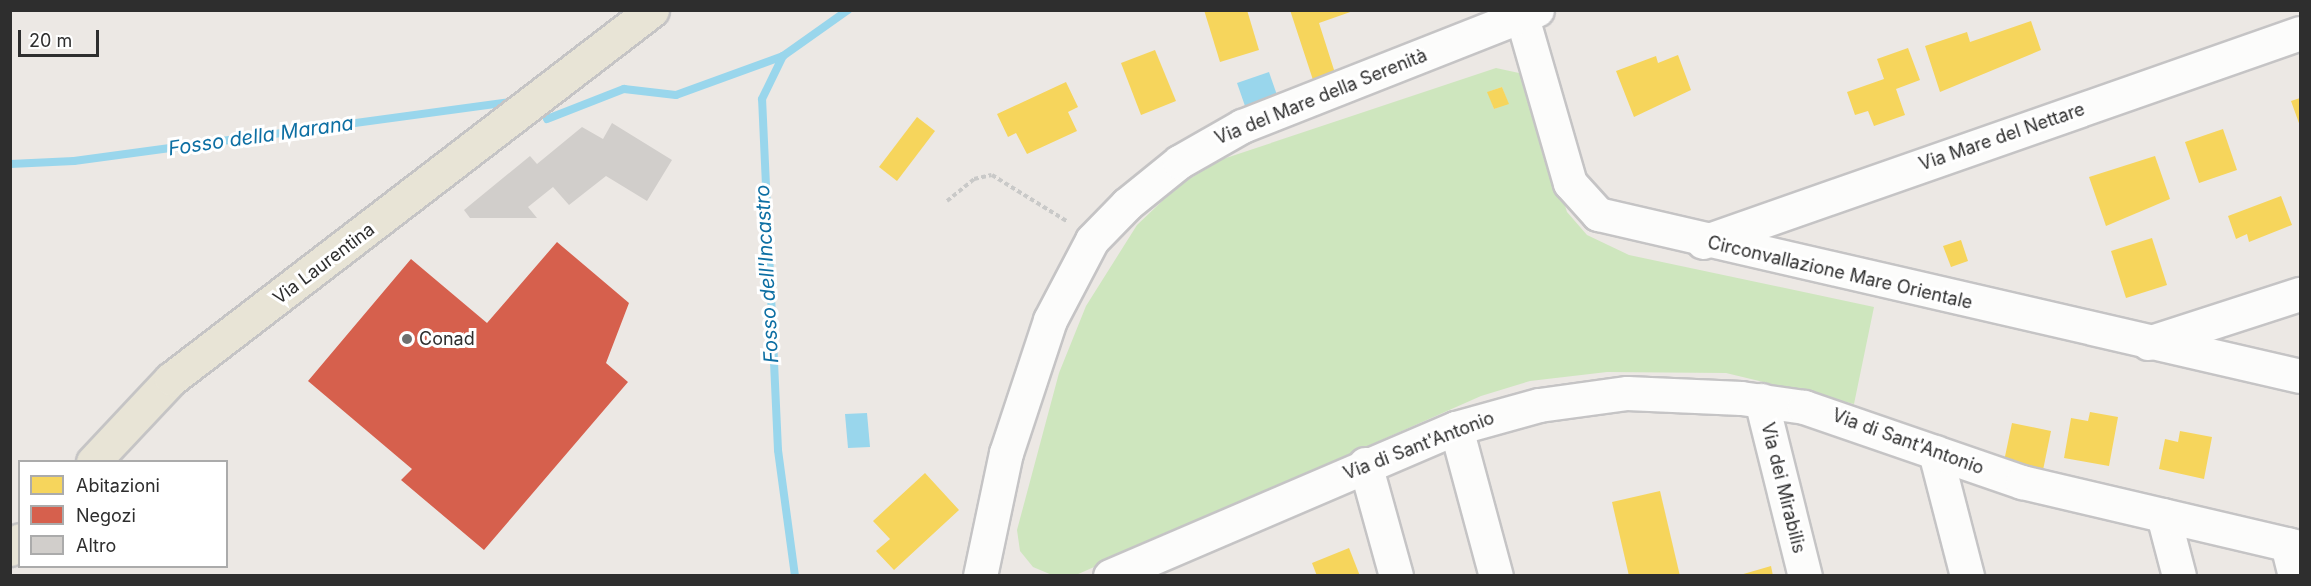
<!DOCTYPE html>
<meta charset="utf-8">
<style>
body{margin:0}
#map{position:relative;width:2311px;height:586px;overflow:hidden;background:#ece8e4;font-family:Inter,sans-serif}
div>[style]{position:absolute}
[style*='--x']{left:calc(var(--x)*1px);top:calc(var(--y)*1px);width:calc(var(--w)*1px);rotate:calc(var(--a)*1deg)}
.green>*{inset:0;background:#cee6be}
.water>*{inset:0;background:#99d6ec}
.homes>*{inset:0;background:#f6d55c}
.shops>*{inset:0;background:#d6604d}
.stream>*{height:8px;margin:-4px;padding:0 4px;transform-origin:4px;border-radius:4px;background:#99d6ec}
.building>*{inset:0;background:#d1cecb}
.path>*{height:4px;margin-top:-2px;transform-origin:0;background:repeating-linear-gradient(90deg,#c9c9c8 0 4.5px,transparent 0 7.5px)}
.roads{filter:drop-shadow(2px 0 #c5c4c5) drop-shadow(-2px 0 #c5c4c5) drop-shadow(0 2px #c5c4c5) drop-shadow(0 -2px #c5c4c5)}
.minor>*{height:33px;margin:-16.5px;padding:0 16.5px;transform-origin:16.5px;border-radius:16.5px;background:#fcfcfb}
.major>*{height:33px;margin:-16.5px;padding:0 16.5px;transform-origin:16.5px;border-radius:16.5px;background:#e8e4d6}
.dots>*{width:16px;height:16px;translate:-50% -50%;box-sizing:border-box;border:3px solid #fff;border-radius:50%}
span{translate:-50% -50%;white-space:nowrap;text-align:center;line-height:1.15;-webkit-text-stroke:6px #fff;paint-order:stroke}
.street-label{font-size:18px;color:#2e2e2e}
.poi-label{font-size:18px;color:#2e2e2e}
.left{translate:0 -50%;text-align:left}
.water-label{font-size:20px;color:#0d6fa3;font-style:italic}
.frame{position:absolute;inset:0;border:12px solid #2e2e2e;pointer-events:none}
.legend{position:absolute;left:18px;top:460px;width:210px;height:108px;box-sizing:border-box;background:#fff;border:2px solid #ababab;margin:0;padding:8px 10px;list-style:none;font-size:18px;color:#2e2e2e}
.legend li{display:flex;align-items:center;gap:12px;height:30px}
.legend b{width:30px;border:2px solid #ababab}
.scale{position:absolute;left:18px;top:30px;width:81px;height:27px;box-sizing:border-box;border:3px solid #2e2e2e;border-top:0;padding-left:8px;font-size:18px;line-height:21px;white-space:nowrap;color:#2e2e2e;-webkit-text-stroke:4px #fff;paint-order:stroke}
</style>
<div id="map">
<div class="green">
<div style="clip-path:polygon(evenodd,1496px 68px,1519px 73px,1527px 84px,1567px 212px,1587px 235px,1629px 255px,1874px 307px,1854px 404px,1726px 373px,1607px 372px,1530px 381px,1481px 396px,1076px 575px,1052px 575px,1033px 567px,1020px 551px,1017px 530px,1059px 373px,1086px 306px,1137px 225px,1178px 186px,1220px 160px,1496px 68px,1502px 87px,1508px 103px,1494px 109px,1488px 92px,1502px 87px)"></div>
</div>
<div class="water">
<div style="clip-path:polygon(1269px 72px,1277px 95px,1245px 106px,1237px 83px)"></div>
<div style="clip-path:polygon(867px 413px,870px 447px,848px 448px,845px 414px)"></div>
</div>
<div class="homes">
<div style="clip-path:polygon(1204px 10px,1247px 10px,1259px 50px,1220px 62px)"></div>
<div style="clip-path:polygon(1290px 10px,1356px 10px,1319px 23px,1335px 73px,1313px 80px)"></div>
<div style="clip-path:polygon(2031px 21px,2041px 50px,1940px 92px,1925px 46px,1967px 32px,1970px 42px)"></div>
<div style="clip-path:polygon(1908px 48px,1920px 80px,1896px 89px,1905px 115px,1874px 126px,1868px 111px,1855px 115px,1847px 92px,1884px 79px,1877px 59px)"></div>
<div style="clip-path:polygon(1155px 50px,1176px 101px,1141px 115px,1121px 63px)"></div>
<div style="clip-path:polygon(1678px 55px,1691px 90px,1634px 117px,1616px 71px,1656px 56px,1658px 63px)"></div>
<div style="clip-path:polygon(1066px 82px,1078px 107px,1068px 112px,1077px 131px,1027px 154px,1016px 133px,1008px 137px,997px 114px)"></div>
<div style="clip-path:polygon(1502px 87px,1509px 104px,1494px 109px,1487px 92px)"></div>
<div style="clip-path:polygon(2300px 98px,2300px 126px,2291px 101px)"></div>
<div style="clip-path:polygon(917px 117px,935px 131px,897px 181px,879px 167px)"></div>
<div style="clip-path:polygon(2223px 129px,2237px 170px,2199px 183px,2185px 142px)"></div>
<div style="clip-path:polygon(2155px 156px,2170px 199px,2106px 226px,2089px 177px)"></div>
<div style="clip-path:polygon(2281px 196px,2292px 225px,2249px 242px,2247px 234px,2236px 239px,2228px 216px)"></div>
<div style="clip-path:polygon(2152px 238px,2167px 285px,2126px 298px,2111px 251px)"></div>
<div style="clip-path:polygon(1961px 240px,1968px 261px,1951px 267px,1943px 246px)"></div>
<div style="clip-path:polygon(2090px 412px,2118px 417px,2109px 466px,2064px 458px,2071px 418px,2088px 421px)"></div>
<div style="clip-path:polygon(2012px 423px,2051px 431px,2042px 475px,2003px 466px)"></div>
<div style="clip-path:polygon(2180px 431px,2212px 437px,2204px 479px,2159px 469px,2165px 439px,2178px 442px)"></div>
<div style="clip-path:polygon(925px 473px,959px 510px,894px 570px,876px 551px,890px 539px,873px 521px)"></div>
<div style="clip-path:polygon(1660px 491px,1680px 576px,1629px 576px,1612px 502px)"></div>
<div style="clip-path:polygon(1349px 548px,1360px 576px,1317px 576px,1312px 563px)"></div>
<div style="clip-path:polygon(1771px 566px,1773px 576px,1740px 576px,1740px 575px)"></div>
</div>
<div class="shops">
<div style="clip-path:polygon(557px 242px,629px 303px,606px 363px,628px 382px,484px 550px,401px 480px,412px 469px,308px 381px,411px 259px,487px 323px)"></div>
</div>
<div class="stream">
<div style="--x:547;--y:119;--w:83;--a:-21.3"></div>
<div style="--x:624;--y:89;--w:52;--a:6.6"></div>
<div style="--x:676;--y:95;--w:114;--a:-20"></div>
<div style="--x:10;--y:164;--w:64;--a:-2.7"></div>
<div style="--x:74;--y:161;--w:441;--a:-7.7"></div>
<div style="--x:795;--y:576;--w:127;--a:-97.7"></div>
<div style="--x:778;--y:450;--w:351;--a:-92.6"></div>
<div style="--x:762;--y:99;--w:48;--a:-64"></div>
<div style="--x:783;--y:56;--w:80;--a:-35.3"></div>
</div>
<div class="building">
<div style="clip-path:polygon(612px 123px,672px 160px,647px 201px,606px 176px,569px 205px,553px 187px,528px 207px,537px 218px,470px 218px,464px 210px,530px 156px,537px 164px,582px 127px,603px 139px)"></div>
</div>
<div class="path">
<div style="--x:947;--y:201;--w:35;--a:-39"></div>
<div style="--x:974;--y:179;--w:18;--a:-13"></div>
<div style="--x:992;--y:175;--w:89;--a:31.7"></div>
</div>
<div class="roads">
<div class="minor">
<div style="--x:1520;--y:10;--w:180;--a:73.9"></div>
<div style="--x:1570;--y:183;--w:42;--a:47.9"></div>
<div style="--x:1598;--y:214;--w:720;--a:12.99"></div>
<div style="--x:1703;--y:242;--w:633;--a:-19.29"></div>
<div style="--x:2148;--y:343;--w:160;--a:-17.9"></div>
<div style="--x:1761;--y:400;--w:181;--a:76"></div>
<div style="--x:1456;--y:428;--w:153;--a:74.9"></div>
<div style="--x:1935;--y:452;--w:128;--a:75.5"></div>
<div style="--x:1365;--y:464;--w:116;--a:74.5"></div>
<div style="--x:2163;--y:515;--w:63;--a:75.3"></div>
<div style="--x:2287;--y:544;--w:33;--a:76"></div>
<div style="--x:980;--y:576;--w:126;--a:-78.1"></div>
<div style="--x:1006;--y:453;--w:140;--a:-71.7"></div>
<div style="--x:1050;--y:320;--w:90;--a:-62.3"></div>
<div style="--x:1092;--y:240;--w:50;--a:-45.8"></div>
<div style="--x:1127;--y:204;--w:67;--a:-38.9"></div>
<div style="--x:1179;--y:162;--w:73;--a:-29.7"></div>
<div style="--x:1242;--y:126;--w:317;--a:-21.5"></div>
<div style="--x:1110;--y:576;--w:376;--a:-23.2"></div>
<div style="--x:1456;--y:428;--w:86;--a:-15.5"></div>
<div style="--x:1539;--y:405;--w:89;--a:-7.8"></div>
<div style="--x:1627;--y:393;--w:114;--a:2.5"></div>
<div style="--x:1741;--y:398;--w:64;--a:8.1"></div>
<div style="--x:1804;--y:407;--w:231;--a:19"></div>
<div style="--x:2022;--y:482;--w:285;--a:13.2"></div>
</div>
<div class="major">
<div style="--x:93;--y:462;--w:114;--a:-46.8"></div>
<div style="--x:171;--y:379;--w:606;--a:-37.49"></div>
<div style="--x:10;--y:549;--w:13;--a:-42"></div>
</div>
</div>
<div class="dots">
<div style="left:407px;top:339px;background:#706f6e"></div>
</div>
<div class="street-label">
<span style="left:1321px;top:97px;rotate:-22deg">Via del Mare della Serenità</span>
<span style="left:2002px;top:137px;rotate:-19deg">Via Mare del Nettare</span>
<span style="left:324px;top:264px;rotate:-37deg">Via Laurentina</span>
<span style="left:1840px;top:273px;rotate:13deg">Circonvallazione Mare Orientale</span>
<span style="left:1908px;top:442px;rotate:20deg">Via di Sant'Antonio</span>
<span style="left:1419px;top:446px;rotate:-21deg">Via di Sant'Antonio</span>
<span style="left:1783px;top:488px;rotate:76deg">Via dei Mirabilis</span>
</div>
<div class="poi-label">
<span class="left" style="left:419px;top:339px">Conad</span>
</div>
<div class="water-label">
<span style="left:261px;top:136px;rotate:-8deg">Fosso della Marana</span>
<span style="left:767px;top:274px;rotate:-93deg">Fosso dell'Incastro</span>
</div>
<div class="frame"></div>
<ul class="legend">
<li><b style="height:16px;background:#f6d55c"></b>Abitazioni</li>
<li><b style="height:16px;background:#d6604d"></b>Negozi</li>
<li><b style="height:16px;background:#d1cecb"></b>Altro</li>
</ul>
<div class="scale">20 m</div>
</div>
